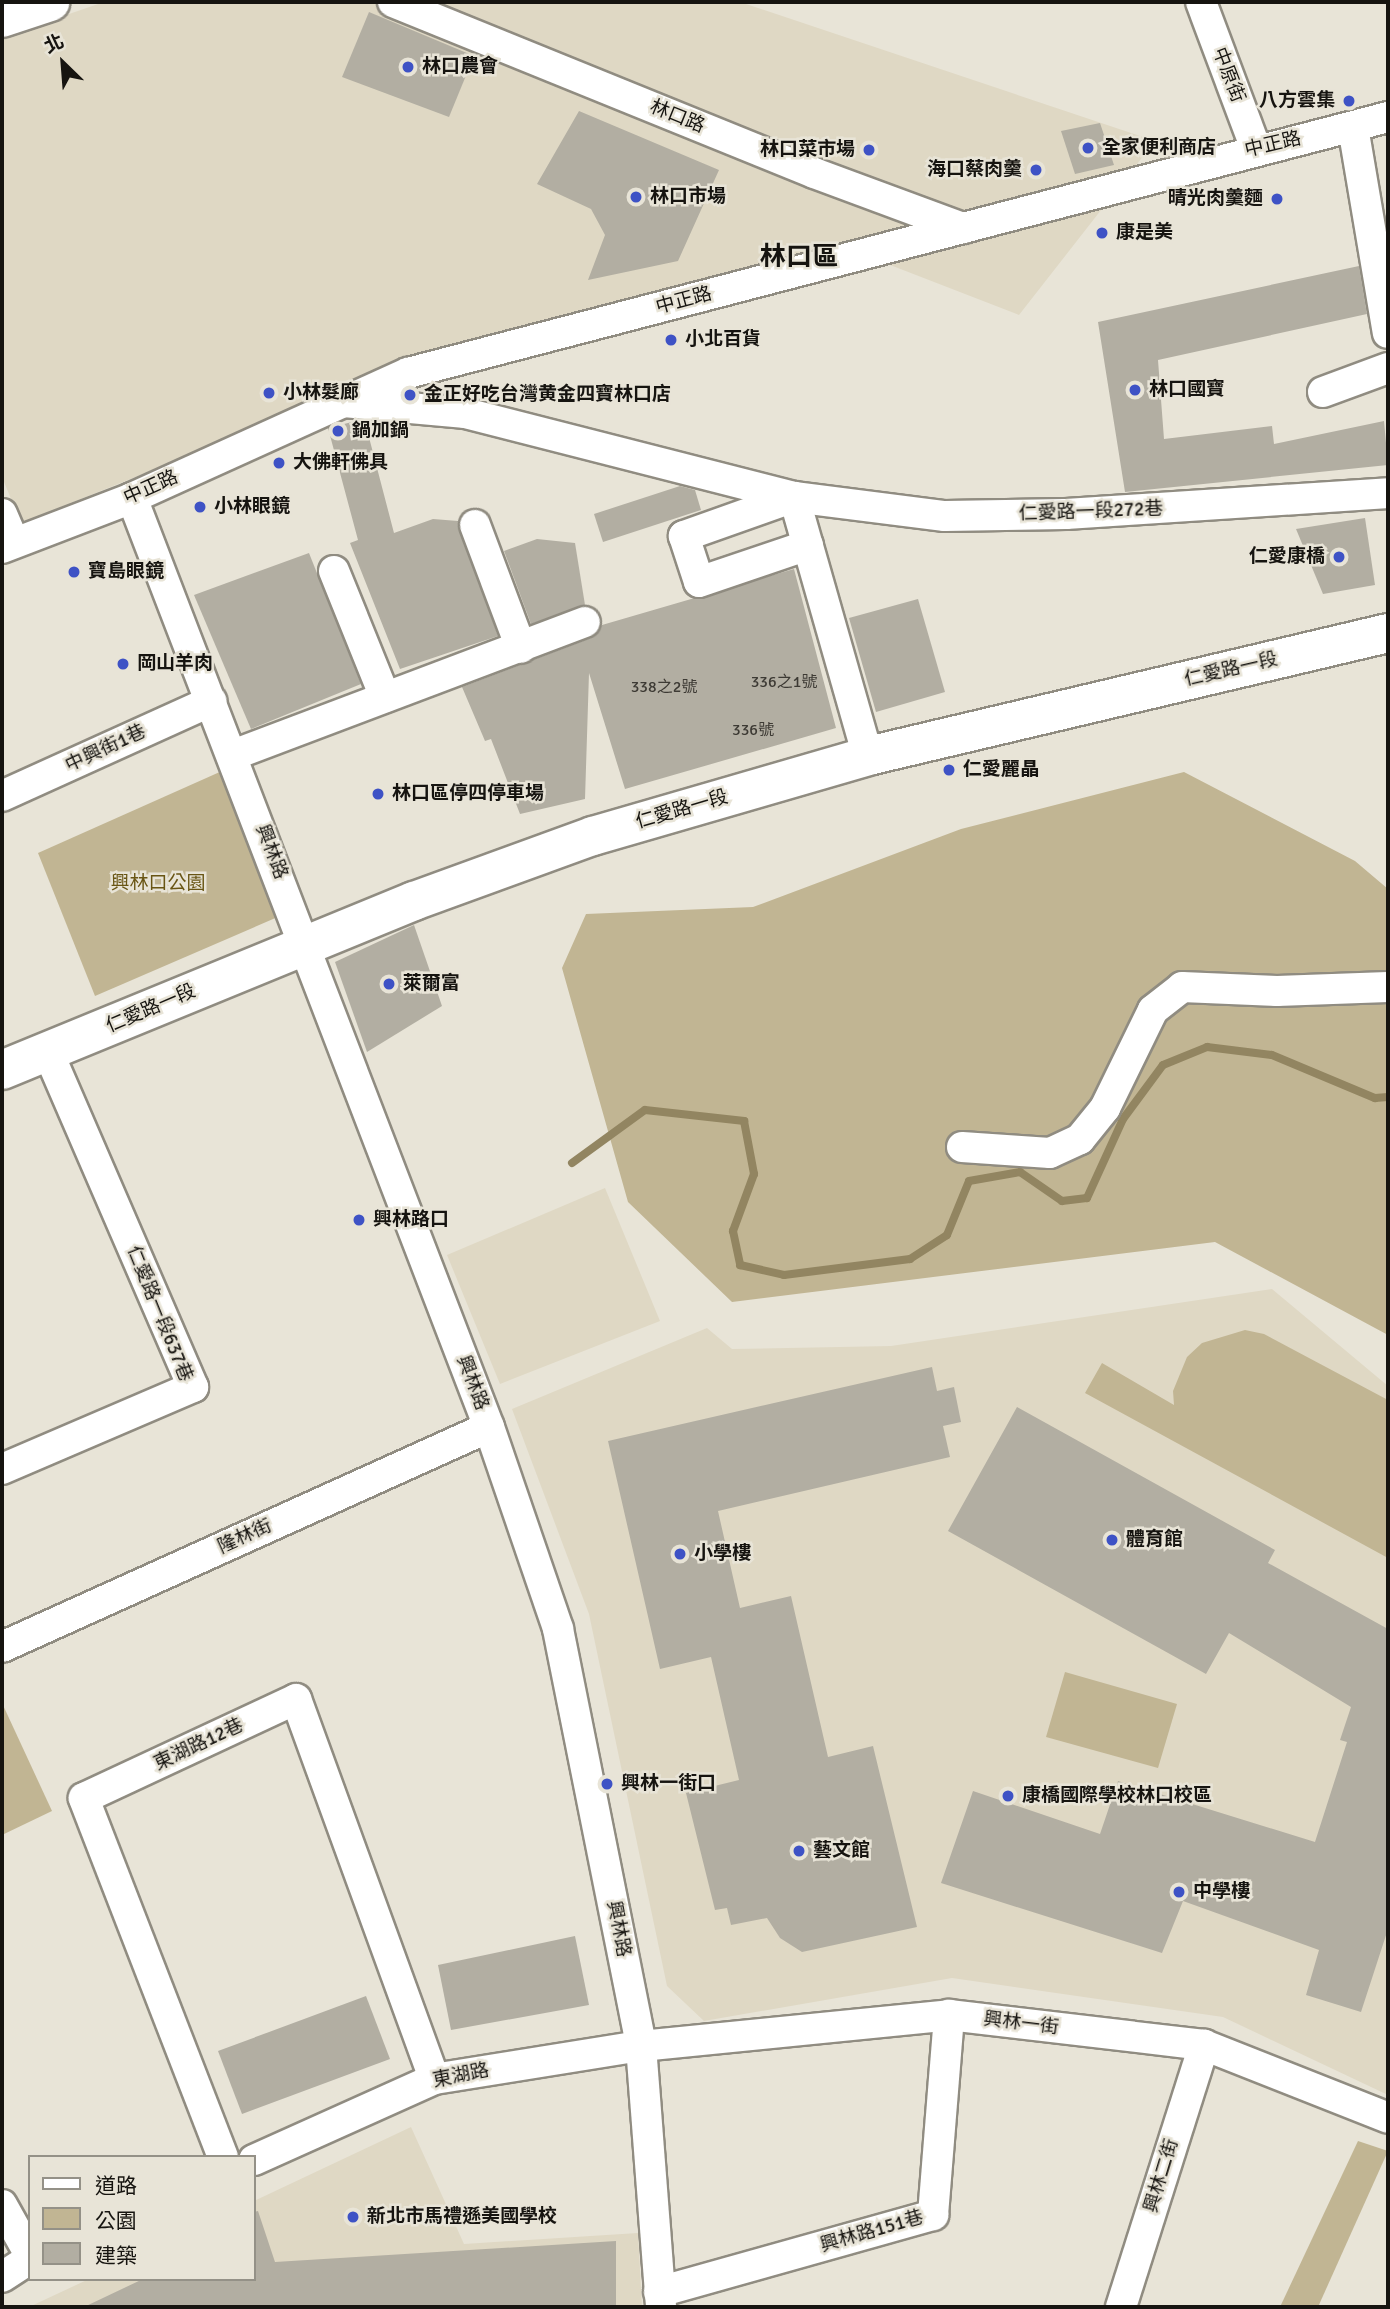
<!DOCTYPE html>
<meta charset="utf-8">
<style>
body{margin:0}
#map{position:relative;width:1390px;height:2309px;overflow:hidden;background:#e8e4d7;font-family:Signika,"Noto Sans TC",sans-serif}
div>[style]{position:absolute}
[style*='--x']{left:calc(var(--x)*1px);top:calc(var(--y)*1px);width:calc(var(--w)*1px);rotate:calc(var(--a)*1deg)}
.built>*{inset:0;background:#dfd8c4}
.green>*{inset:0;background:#c1b593}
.stream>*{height:8px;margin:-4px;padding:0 4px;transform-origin:4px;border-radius:4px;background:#928561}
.building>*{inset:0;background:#b2aea2}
.roads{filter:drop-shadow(2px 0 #908c81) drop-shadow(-2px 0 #908c81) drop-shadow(0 2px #908c81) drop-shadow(0 -2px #908c81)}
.minor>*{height:30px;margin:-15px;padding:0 15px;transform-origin:15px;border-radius:15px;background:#fff}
.major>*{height:38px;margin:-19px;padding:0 19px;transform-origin:19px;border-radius:19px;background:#fff}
.dots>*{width:19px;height:19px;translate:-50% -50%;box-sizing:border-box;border:4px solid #e8e4d7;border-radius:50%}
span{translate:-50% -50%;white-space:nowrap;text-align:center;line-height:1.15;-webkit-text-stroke:5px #e8e4d7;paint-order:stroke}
.number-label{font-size:16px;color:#3d3a34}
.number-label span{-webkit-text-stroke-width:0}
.poi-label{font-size:19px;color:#161410;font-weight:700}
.left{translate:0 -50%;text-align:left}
.right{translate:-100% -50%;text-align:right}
.street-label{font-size:19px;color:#161410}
.park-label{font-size:19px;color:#695514}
.district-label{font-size:26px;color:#161410;font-weight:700}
.frame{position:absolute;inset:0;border:4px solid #161410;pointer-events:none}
.legend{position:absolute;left:28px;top:2155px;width:228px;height:126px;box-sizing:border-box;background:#e8e4d7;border:2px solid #949187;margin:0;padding:9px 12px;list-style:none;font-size:21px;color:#161410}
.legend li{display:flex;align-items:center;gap:14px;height:35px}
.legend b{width:35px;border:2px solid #949187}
.north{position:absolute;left:28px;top:28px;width:70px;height:70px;-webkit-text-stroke:5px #e8e4d7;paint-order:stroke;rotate:335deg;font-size:19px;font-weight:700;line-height:28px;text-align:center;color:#161410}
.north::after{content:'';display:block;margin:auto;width:24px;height:32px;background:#161410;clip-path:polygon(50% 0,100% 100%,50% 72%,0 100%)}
</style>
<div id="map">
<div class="built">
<div style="clip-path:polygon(104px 2px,740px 2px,1155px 141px,1019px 315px,854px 251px,429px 359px,21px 523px,2px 477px,2px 37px)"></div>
<div style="clip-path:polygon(605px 1188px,660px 1321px,500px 1384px,447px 1255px)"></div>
<div style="clip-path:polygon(1272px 1289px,1388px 1386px,1388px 2095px,1223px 2017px,952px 1978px,704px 2021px,667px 1986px,589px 1614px,512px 1409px,707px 1328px,732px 1349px,891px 1346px)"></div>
<div style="clip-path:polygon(411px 2127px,464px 2244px,638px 2233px,642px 2307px,29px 2307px,89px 2279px,254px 2279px,254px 2201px)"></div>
</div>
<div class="green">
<div style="clip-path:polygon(222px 771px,280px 916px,95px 996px,38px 853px)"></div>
<div style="clip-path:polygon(1184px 772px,1355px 861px,1388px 889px,1388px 1335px,1215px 1242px,732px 1302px,628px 1202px,562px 968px,586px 914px,753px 907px,961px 829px)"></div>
<div style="clip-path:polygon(1245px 1330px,1264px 1334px,1388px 1400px,1388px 1558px,1085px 1393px,1102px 1363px,1174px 1405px,1173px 1391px,1187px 1357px,1202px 1343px)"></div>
<div style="clip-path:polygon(1065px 1672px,1177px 1704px,1158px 1768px,1046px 1737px)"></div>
<div style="clip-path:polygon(2px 1703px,52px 1811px,2px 1835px)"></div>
<div style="clip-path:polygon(1358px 2141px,1388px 2151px,1318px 2307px,1280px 2307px)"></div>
</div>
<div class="stream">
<div style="--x:572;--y:1163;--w:90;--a:-36"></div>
<div style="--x:645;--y:1110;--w:100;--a:6.3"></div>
<div style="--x:744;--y:1121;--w:54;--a:79.3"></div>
<div style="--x:754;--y:1174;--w:61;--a:110.2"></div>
<div style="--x:733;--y:1231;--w:35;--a:78"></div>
<div style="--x:740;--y:1265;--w:45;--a:12.8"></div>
<div style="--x:784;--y:1275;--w:127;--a:-7.2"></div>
<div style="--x:910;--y:1259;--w:44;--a:-33"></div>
<div style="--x:947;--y:1235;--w:58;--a:-67.8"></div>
<div style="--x:969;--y:1181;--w:52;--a:-10"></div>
<div style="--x:1020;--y:1172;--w:51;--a:34.6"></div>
<div style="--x:1062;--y:1201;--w:25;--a:-7"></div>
<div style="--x:1087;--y:1198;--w:87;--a:-65.5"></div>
<div style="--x:1123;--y:1119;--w:67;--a:-53.5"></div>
<div style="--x:1163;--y:1065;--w:48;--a:-22.2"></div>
<div style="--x:1207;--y:1047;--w:65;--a:7"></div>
<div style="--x:1272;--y:1055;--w:112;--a:22.7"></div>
<div style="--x:1375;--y:1098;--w:13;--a:-4"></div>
</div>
<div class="building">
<div style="clip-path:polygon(369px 12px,474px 56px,449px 117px,342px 77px)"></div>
<div style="clip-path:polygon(579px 111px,719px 170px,678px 261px,588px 280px,605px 235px,591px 209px,537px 184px)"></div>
<div style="clip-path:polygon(1100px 123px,1114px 165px,1075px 174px,1061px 131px)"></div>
<div style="clip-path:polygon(1359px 266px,1367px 314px,1158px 360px,1164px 439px,1272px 426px,1274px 444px,1384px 421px,1388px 465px,1125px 492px,1098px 322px)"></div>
<div style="clip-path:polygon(356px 421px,365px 422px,394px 533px,433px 519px,458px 521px,498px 636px,400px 669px,350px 543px,358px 540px,328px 428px)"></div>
<div style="clip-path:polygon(680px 486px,695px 490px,701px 510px,603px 542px,594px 514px)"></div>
<div style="clip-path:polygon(1365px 518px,1375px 585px,1323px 594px,1296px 529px)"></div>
<div style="clip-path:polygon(537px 539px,575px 543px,585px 605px,531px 624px,504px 551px)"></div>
<div style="clip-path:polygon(309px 553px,361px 684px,251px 729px,194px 595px)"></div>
<div style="clip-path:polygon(794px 569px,836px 728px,625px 789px,589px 673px,585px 799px,520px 814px,491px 739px,485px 741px,462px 687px,591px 638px,602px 625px)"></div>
<div style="clip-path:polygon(918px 599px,945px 692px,876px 712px,849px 618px)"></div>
<div style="clip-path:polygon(414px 925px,442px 1006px,367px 1052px,335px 962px)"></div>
<div style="clip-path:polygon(932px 1367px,937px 1391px,954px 1387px,961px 1422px,943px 1426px,950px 1457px,718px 1511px,740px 1608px,791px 1596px,828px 1757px,873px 1746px,917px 1927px,802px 1952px,780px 1938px,767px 1918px,731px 1925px,727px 1908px,715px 1910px,686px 1793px,739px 1780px,711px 1657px,660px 1669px,608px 1441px)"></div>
<div style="clip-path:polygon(1017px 1407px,1275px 1550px,1268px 1563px,1388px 1629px,1388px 1929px,1361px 2012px,1306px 1995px,1319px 1950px,1183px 1901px,1162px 1953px,941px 1883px,973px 1791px,1100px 1834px,1118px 1781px,1315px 1842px,1347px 1742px,1340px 1740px,1351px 1707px,1229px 1633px,1206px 1674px,948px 1531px)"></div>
<div style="clip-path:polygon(575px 1936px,589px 2005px,451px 2030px,438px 1965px)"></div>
<div style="clip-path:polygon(366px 1996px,390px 2059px,242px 2114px,218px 2051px)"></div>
<div style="clip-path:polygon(258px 2211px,275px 2262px,616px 2241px,616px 2307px,84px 2307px,143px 2279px,254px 2279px,254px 2212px)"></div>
</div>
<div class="roads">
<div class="minor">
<div style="--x:393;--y:2;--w:454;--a:22.1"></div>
<div style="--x:814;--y:173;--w:159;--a:20.3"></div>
<div style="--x:1201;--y:2;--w:157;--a:69.5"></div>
<div style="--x:1353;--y:127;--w:209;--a:80.4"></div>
<div style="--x:1323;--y:392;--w:69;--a:-20.3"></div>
<div style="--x:342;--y:402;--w:123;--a:5.1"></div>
<div style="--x:465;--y:413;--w:340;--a:14.3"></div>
<div style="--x:794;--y:497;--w:152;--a:7.2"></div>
<div style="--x:945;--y:516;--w:121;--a:-0.9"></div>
<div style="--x:1066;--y:514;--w:323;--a:-3.7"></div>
<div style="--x:794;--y:497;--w:117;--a:160.5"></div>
<div style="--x:684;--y:536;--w:48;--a:71.9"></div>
<div style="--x:699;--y:582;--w:115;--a:-18.7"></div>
<div style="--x:794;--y:497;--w:269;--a:74.1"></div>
<div style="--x:132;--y:498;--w:995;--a:68.98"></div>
<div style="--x:489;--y:1427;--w:213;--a:71.1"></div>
<div style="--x:558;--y:1629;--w:425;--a:78.7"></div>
<div style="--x:641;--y:2046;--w:262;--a:85.6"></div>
<div style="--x:2;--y:514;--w:30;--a:67"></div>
<div style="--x:475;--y:525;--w:131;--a:69.5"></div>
<div style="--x:2;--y:548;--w:139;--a:-21"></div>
<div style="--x:132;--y:498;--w:303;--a:-24.4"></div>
<div style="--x:408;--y:373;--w:1013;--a:-14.64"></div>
<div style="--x:334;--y:571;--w:136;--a:68"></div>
<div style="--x:233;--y:755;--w:376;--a:-20.7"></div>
<div style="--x:2;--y:796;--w:230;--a:-24.4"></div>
<div style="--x:962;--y:1147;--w:88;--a:3.9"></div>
<div style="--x:1050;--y:1153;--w:33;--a:-25"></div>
<div style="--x:1080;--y:1139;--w:40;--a:-51"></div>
<div style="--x:1105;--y:1108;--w:109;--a:-63.9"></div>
<div style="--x:1153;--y:1010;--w:37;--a:-38"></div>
<div style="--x:1182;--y:987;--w:95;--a:2.4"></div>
<div style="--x:1277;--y:991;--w:111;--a:-2.1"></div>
<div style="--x:2;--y:1469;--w:208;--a:-23.2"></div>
<div style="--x:193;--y:1387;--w:365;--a:-113.4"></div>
<div style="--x:2;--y:1647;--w:534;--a:-24.31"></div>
<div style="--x:223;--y:2157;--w:385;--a:-111.2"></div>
<div style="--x:84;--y:1798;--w:234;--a:-25"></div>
<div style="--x:296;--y:1699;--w:404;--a:70"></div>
<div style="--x:254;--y:2160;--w:197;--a:-24.2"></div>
<div style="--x:434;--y:2079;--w:210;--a:-9.1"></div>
<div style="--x:641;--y:2046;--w:310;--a:-5.7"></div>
<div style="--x:949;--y:2015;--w:257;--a:6.7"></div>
<div style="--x:1204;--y:2045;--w:198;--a:21.6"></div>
<div style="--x:2;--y:2205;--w:57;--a:60.8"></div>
<div style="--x:2;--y:2277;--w:33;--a:-33"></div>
<div style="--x:659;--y:2292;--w:285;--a:-15.7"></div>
<div style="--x:933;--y:2215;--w:201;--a:-85.4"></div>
<div style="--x:1121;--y:2307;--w:275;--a:-72.4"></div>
</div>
<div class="major">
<div style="--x:2;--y:18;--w:51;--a:-18.4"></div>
<div style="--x:2;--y:1070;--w:445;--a:-22.3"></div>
<div style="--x:414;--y:901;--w:190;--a:-20"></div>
<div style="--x:593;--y:836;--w:286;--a:-16.2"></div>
<div style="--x:868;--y:756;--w:534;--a:-13.31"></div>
</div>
</div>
<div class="dots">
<div style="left:408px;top:67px;background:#3e52c5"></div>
<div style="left:1349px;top:101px;background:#3e52c5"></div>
<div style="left:1088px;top:148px;background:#3e52c5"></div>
<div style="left:869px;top:150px;background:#3e52c5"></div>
<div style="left:1036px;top:170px;background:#3e52c5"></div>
<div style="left:636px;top:197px;background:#3e52c5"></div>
<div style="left:1277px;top:199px;background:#3e52c5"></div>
<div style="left:1102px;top:233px;background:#3e52c5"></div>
<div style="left:671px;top:340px;background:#3e52c5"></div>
<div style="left:1135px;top:390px;background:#3e52c5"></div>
<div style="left:269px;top:393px;background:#3e52c5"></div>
<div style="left:410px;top:395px;background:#3e52c5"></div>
<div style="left:338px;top:431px;background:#3e52c5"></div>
<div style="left:279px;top:463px;background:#3e52c5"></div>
<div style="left:200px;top:507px;background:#3e52c5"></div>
<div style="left:1339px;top:557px;background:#3e52c5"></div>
<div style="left:74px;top:572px;background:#3e52c5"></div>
<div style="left:123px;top:664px;background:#3e52c5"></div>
<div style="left:949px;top:770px;background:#3e52c5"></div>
<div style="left:378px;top:794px;background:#3e52c5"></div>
<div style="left:389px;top:984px;background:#3e52c5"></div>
<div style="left:359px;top:1220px;background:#3e52c5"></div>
<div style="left:1112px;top:1540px;background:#3e52c5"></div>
<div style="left:680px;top:1554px;background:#3e52c5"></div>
<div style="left:607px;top:1784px;background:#3e52c5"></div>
<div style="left:1008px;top:1796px;background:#3e52c5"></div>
<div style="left:799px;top:1851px;background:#3e52c5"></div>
<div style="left:1179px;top:1892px;background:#3e52c5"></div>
<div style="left:353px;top:2217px;background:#3e52c5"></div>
</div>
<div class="number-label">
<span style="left:784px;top:682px">336之1號</span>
<span style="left:664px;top:687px">338之2號</span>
<span style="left:753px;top:730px">336號</span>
</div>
<div class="poi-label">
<span class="left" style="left:422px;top:67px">林口農會</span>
<span class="right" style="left:1335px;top:101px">八方雲集</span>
<span class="left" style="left:1102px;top:148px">全家便利商店</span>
<span class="right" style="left:855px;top:150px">林口菜市場</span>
<span class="right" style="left:1022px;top:170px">海口蔡肉羹</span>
<span class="left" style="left:650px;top:197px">林口市場</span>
<span class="right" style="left:1263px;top:199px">晴光肉羹麵</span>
<span class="left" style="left:1116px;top:233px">康是美</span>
<span class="left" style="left:685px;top:340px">小北百貨</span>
<span class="left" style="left:1149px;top:390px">林口國寶</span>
<span class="left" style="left:283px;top:393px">小林髮廊</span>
<span class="left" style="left:424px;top:395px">金正好吃台灣黄金四寶林口店</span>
<span class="left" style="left:352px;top:431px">鍋加鍋</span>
<span class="left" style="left:293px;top:463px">大佛軒佛具</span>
<span class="left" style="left:214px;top:507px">小林眼鏡</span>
<span class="right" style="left:1325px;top:557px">仁愛康橋</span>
<span class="left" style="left:88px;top:572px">寶島眼鏡</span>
<span class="left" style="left:137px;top:664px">岡山羊肉</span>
<span class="left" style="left:963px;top:770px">仁愛麗晶</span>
<span class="left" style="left:392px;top:794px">林口區停四停車場</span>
<span class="left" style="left:403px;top:984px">萊爾富</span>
<span class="left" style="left:373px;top:1220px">興林路口</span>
<span class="left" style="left:1126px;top:1540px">體育館</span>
<span class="left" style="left:694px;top:1554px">小學樓</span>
<span class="left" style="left:621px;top:1784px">興林一街口</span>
<span class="left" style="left:1022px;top:1796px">康橋國際學校林口校區</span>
<span class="left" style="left:813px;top:1851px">藝文館</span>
<span class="left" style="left:1193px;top:1892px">中學樓</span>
<span class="left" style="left:367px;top:2217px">新北市馬禮遜美國學校</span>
</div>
<div class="street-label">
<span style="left:1228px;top:75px;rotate:69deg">中原街</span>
<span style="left:677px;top:117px;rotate:22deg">林口路</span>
<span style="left:1273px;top:145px;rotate:-13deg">中正路</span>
<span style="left:684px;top:301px;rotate:-15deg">中正路</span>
<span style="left:151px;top:488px;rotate:-24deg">中正路</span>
<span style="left:1091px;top:512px;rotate:-2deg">仁愛路一段272巷</span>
<span style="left:1231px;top:670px;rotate:-13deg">仁愛路一段</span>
<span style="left:106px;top:749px;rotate:-25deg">中興街1巷</span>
<span style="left:682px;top:810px;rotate:-16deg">仁愛路一段</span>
<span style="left:271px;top:852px;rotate:69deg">興林路</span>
<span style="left:151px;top:1009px;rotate:-23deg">仁愛路一段</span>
<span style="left:159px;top:1314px;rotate:68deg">仁愛路一段637巷</span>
<span style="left:472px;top:1383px;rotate:69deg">興林路</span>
<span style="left:245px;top:1537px;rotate:-24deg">隆林街</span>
<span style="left:199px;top:1745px;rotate:-25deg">東湖路12巷</span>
<span style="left:618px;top:1929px;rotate:79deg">興林路</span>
<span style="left:1021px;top:2024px;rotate:7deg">興林一街</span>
<span style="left:461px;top:2076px;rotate:-11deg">東湖路</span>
<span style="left:1162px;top:2176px;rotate:-73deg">興林二街</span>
<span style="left:872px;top:2232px;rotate:-16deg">興林路151巷</span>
</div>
<div class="park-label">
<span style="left:158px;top:884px">興林口公園</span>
</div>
<div class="district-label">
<span style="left:799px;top:258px">林口區</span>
</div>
<div class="frame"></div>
<ul class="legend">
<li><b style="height:9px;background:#fff"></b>道路</li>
<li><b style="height:19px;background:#c1b593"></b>公園</li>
<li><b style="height:19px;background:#b2aea2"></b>建築</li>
</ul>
<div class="north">北</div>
</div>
